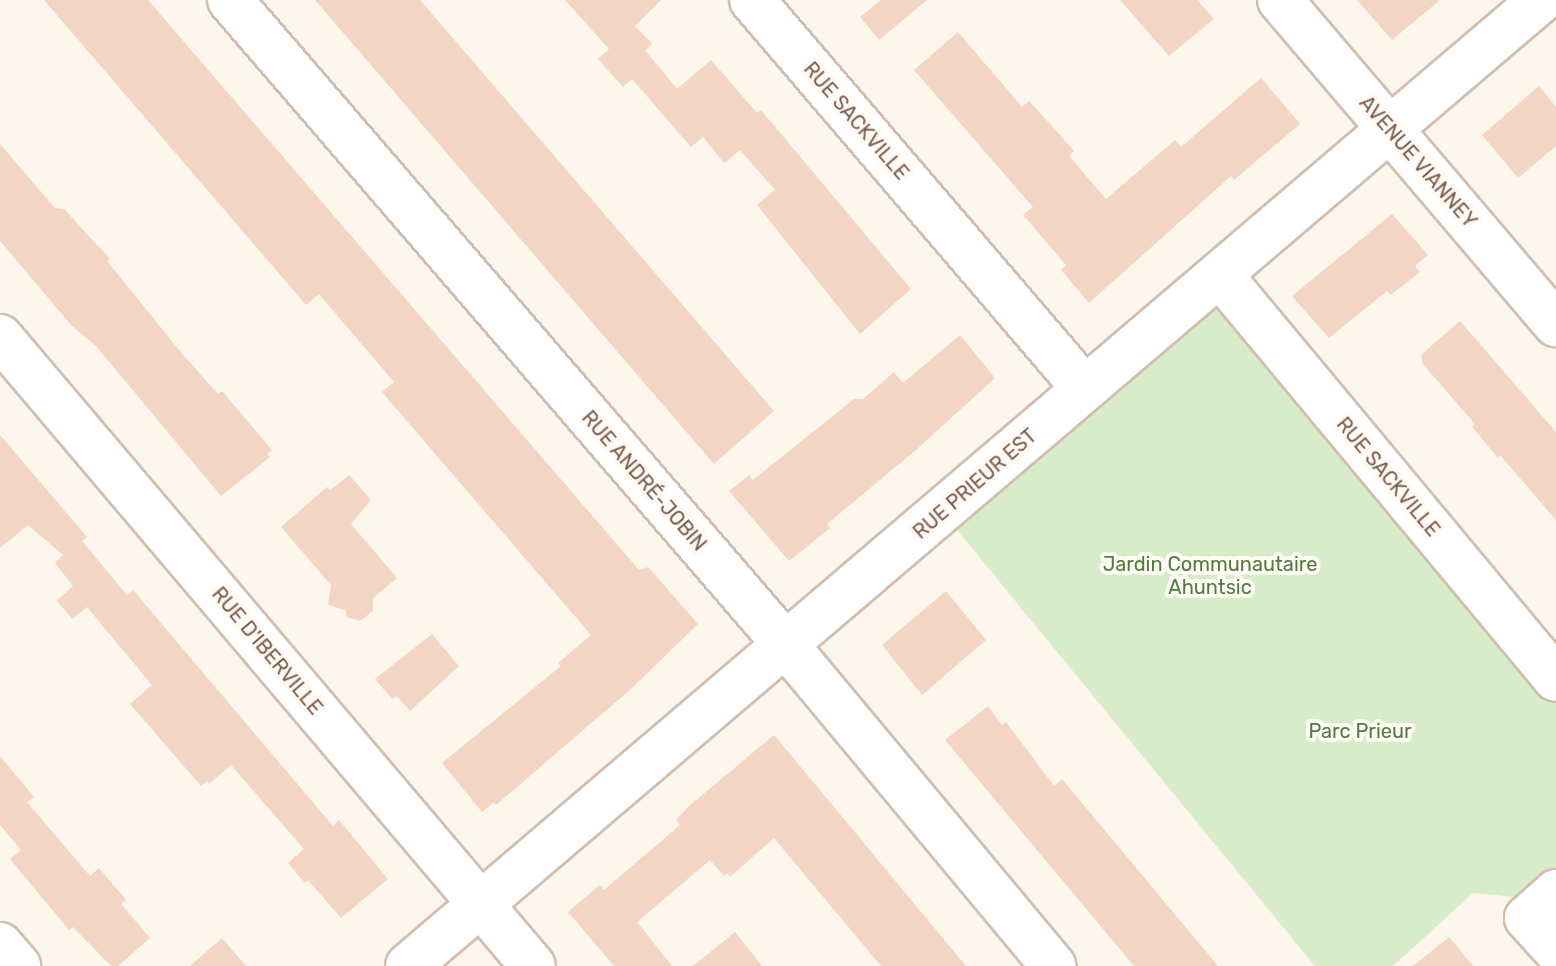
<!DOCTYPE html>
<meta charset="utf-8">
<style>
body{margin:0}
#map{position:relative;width:1556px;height:966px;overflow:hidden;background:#fdf6ec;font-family:Rubik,sans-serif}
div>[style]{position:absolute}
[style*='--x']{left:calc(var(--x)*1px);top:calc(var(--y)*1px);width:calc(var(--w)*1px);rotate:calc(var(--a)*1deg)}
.green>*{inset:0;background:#d8ecc9}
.building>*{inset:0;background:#f3d5c3}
.roads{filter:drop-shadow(2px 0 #d1beb0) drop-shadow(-2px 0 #d1beb0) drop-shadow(0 2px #d1beb0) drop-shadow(0 -2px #d1beb0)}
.minor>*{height:44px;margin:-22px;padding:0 22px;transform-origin:22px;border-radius:22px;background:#fff}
span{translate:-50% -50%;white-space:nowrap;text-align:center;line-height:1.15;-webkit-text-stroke:8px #fffaf3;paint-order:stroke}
.street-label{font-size:20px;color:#7a5c4d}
.park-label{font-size:20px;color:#537a41}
</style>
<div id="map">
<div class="green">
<div style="clip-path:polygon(1220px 275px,1556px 679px,1556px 877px,1527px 898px,1473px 893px,1393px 966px,1315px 966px,943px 513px)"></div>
</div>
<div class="building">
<div style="clip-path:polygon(44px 0,148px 0,639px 570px,648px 567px,698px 624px,631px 689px,496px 805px,494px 802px,482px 812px,442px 763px,561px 666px,558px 663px,591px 635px,382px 392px,394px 382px,319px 294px,306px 305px)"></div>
<div style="clip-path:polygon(315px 0,420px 0,774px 411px,714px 464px)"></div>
<div style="clip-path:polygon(565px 0,661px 0,635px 26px,652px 44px,645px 50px,677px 89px,711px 60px,757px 113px,761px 110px,911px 289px,860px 334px,757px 205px,775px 190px,740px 150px,724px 163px,703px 137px,691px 147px,632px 79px,623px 87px,598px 59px,609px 49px)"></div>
<div style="clip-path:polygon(881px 0,927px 0,879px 40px,860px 17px)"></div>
<div style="clip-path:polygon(1120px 0,1197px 0,1214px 19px,1169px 56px)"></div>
<div style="clip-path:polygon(1357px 0,1440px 0,1392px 40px)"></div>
<div style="clip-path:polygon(958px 32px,1022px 107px,1029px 101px,1060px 135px,1074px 151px,1069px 156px,1106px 199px,1175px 140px,1181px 147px,1261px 78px,1300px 124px,1234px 180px,1231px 176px,1089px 303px,1061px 270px,1066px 265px,1023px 215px,1033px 207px,914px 70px)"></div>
<div style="clip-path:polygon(1539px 86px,1556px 107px,1556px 146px,1518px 178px,1482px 135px)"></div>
<div style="clip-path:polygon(0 144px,55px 208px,64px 209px,110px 259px,107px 261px,179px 350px,218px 394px,222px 391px,272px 450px,267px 454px,270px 457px,221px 496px,96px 346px,72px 326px,0 241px)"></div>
<div style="clip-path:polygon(1392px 214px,1428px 255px,1415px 266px,1420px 272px,1391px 295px,1387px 291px,1329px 338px,1292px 296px)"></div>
<div style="clip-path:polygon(1460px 321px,1556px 432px,1556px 520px,1500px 455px,1498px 458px,1472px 427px,1475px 424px,1422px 363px,1422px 354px)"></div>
<div style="clip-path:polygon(960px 335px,995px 378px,916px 450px,827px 524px,830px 528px,789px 561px,729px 491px,749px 475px,753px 480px,854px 399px,863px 399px,894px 372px,903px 383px)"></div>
<div style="clip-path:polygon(0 435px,87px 537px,82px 541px,127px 595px,133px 590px,333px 826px,339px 820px,388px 879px,341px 918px,308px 880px,305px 883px,288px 863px,304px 849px,231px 765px,209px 784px,207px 781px,201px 786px,130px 704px,152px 685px,87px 607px,72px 619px,57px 601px,73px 586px,55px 563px,63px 555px,28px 525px,0 548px)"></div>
<div style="clip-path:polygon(349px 475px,371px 500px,351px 524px,397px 578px,373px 598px,373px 611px,360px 621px,347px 617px,345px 610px,328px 605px,331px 585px,281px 527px,327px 487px,330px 490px)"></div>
<div style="clip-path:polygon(946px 591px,986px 640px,922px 695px,882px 645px)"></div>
<div style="clip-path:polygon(432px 634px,459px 666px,410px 711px,397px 696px,392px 699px,375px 679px)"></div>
<div style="clip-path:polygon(988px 706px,1002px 725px,1006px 722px,1054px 786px,1062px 779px,1218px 966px,1134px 966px,945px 740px)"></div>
<div style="clip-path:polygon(774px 735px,814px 783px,966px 966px,881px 966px,774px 838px,730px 877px,727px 873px,724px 876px,710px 860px,637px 922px,672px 966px,614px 966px,568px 912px,600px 885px,604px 890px,680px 825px,676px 820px,689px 806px)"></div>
<div style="clip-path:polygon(0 756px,34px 797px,27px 802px,90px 876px,99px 868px,126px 900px,121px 904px,150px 938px,118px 966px,111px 966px,73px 927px,69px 930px,10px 859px,21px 850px,0 825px)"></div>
<div style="clip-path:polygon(735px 932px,762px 966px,693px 966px)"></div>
<div style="clip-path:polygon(1449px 937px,1473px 966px,1413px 966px)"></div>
<div style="clip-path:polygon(222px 938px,246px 966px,190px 966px)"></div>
</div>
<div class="roads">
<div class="minor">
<div style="--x:230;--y:0;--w:852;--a:49.24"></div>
<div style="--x:786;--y:645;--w:418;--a:50.2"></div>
<div style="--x:752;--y:0;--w:512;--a:49.44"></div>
<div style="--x:1280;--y:0;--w:426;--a:49.6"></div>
<div style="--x:1220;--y:275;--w:525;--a:50.25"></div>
<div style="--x:0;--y:337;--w:824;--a:49.72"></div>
<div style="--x:1556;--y:892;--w:39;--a:138"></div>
<div style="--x:1527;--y:918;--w:43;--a:47.8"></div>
<div style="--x:0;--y:945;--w:28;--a:49"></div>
<div style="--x:408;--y:966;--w:1489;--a:-40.45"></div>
</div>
</div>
<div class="street-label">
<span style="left:856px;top:121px;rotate:49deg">RUE SACKVILLE</span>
<span style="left:1418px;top:162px;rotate:49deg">AVENUE VIANNEY</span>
<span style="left:1388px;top:477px;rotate:50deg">RUE SACKVILLE</span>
<span style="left:644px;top:481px;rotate:49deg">RUE ANDRÉ-JOBIN</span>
<span style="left:975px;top:484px;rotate:-41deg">RUE PRIEUR EST</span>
<span style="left:267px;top:651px;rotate:50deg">RUE D'IBERVILLE</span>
</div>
<div class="park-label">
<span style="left:1210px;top:576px">Jardin Communautaire<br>Ahuntsic</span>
<span style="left:1360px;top:731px">Parc Prieur</span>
</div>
</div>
